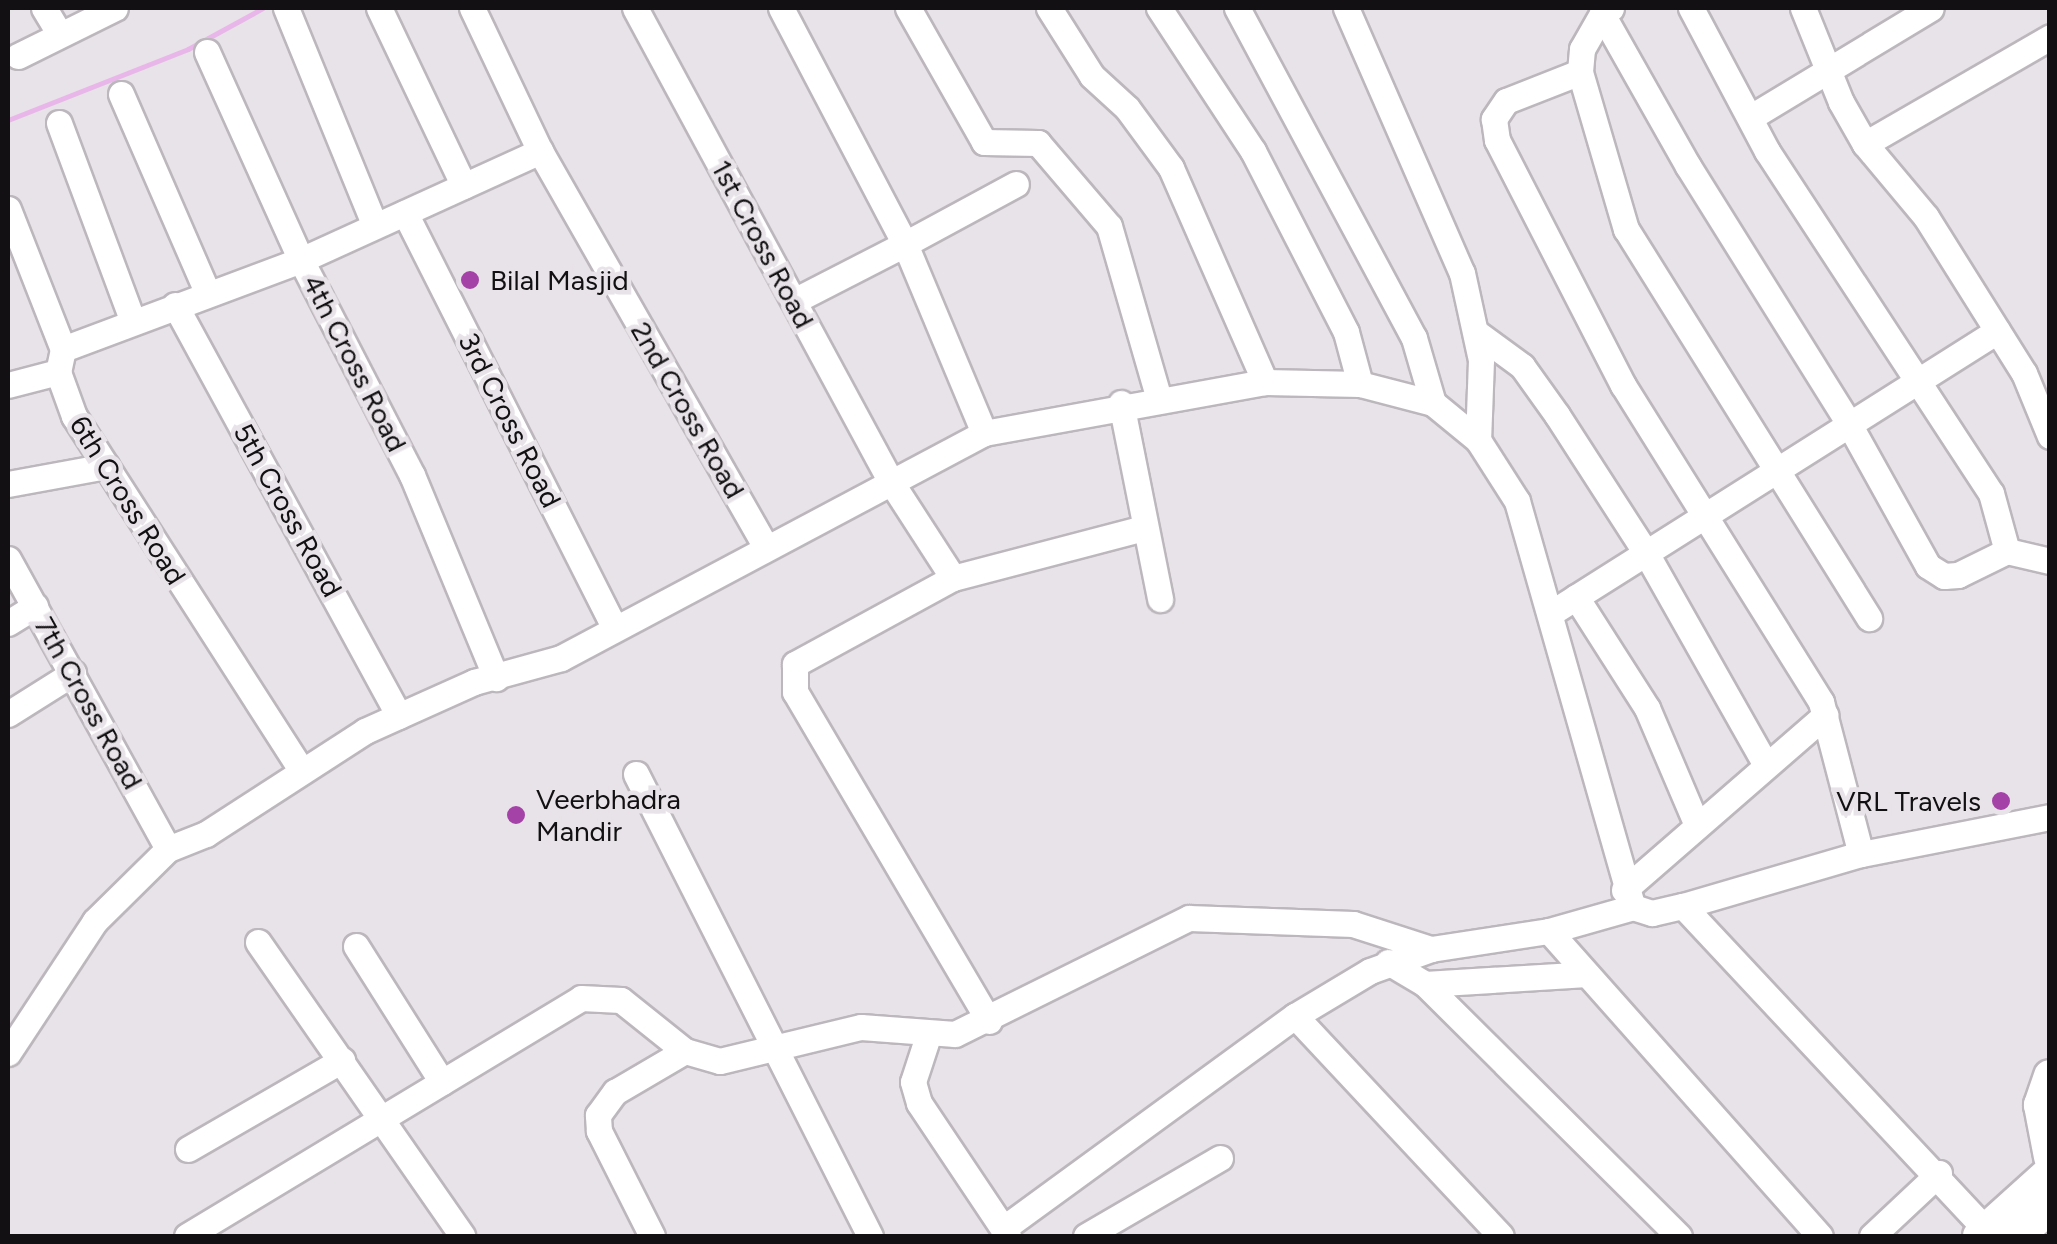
<!DOCTYPE html>
<style>
body{margin:0}
#map{position:relative;width:2057px;height:1244px;overflow:hidden;background:#e8e3e8;font-family:Figtree,sans-serif}
div>[style]{position:absolute}
[style*='--x']{left:calc(var(--x)*1px);top:calc(var(--y)*1px);width:calc(var(--w)*1px);rotate:calc(var(--a)*1deg)}
.stream>*{height:5px;margin:-2.5px;padding:0 2.5px;transform-origin:2.5px;border-radius:2.5px;background:#e9b6e9}
.roads{filter:drop-shadow(2px 0 #bcb7bc) drop-shadow(-2px 0 #bcb7bc) drop-shadow(0 2px #bcb7bc) drop-shadow(0 -2px #bcb7bc)}
.minor>*{height:25px;margin:-12.5px;padding:0 12.5px;transform-origin:12.5px;border-radius:12.5px;background:#fff}
.major>*{height:32px;margin:-16px;padding:0 16px;transform-origin:16px;border-radius:16px;background:#fff}
.dots>*{width:28px;height:28px;translate:-50% -50%;box-sizing:border-box;border:5px solid #e8e3e8;border-radius:50%}
span{translate:-50% -50%;white-space:nowrap;text-align:center;line-height:1.15;-webkit-text-stroke:9px #e8e3e8;paint-order:stroke}
.street-label{font-size:28px;color:#121012}
.poi-label{font-size:28px;color:#121012}
.left{translate:0 -50%;text-align:left}
.right{translate:-100% -50%;text-align:right}
.frame{position:absolute;inset:0;border:10px solid #121012;pointer-events:none}
</style>
<div id="map">
<div class="stream">
<div style="--x:8;--y:120;--w:193;--a:-21.5"></div>
<div style="--x:188;--y:49;--w:85;--a:-28.7"></div>
</div>
<div class="roads">
<div class="minor">
<div style="--x:44;--y:8;--w:31;--a:59"></div>
<div style="--x:286;--y:8;--w:235;--a:67.8"></div>
<div style="--x:379;--y:8;--w:197;--a:64.5"></div>
<div style="--x:472;--y:8;--w:158;--a:64.6"></div>
<div style="--x:540;--y:151;--w:456;--a:60.3"></div>
<div style="--x:635;--y:8;--w:539;--a:61.63"></div>
<div style="--x:891;--y:482;--w:114;--a:57.1"></div>
<div style="--x:781;--y:8;--w:267;--a:62.3"></div>
<div style="--x:905;--y:244;--w:126;--a:-28.4"></div>
<div style="--x:908;--y:8;--w:154;--a:60.4"></div>
<div style="--x:984;--y:142;--w:54;--a:1.1"></div>
<div style="--x:1038;--y:143;--w:109;--a:49.5"></div>
<div style="--x:1109;--y:226;--w:177;--a:73.9"></div>
<div style="--x:1049;--y:8;--w:80;--a:57.7"></div>
<div style="--x:1092;--y:76;--w:47;--a:42.4"></div>
<div style="--x:1127;--y:108;--w:74;--a:53.7"></div>
<div style="--x:1171;--y:168;--w:234;--a:66.3"></div>
<div style="--x:1159;--y:8;--w:171;--a:56.7"></div>
<div style="--x:1253;--y:151;--w:203;--a:62.8"></div>
<div style="--x:1346;--y:332;--w:54;--a:74.9"></div>
<div style="--x:1237;--y:8;--w:374;--a:61.8"></div>
<div style="--x:1414;--y:338;--w:68;--a:73.7"></div>
<div style="--x:1346;--y:8;--w:289;--a:66.4"></div>
<div style="--x:1462;--y:273;--w:89;--a:77.7"></div>
<div style="--x:1481;--y:360;--w:80;--a:92.1"></div>
<div style="--x:1611;--y:8;--w:11;--a:146"></div>
<div style="--x:1602;--y:14;--w:175;--a:60.5"></div>
<div style="--x:1688;--y:166;--w:304;--a:58"></div>
<div style="--x:1849;--y:424;--w:162;--a:60.9"></div>
<div style="--x:1928;--y:566;--w:19;--a:32"></div>
<div style="--x:1944;--y:576;--w:14;--a:-4"></div>
<div style="--x:1958;--y:575;--w:55;--a:-26.1"></div>
<div style="--x:2007;--y:551;--w:44;--a:13.1"></div>
<div style="--x:1691;--y:8;--w:162;--a:62"></div>
<div style="--x:1767;--y:151;--w:409;--a:56.8"></div>
<div style="--x:1991;--y:493;--w:60;--a:74.6"></div>
<div style="--x:1803;--y:8;--w:101;--a:68"></div>
<div style="--x:1841;--y:102;--w:48;--a:60.3"></div>
<div style="--x:1865;--y:144;--w:95;--a:50.1"></div>
<div style="--x:1926;--y:217;--w:184;--a:57.9"></div>
<div style="--x:2024;--y:373;--w:68;--a:67.6"></div>
<div style="--x:1602;--y:14;--w:40;--a:119.7"></div>
<div style="--x:1582;--y:49;--w:23;--a:95"></div>
<div style="--x:1580;--y:72;--w:164;--a:73.7"></div>
<div style="--x:1626;--y:229;--w:459;--a:58"></div>
<div style="--x:207;--y:52;--w:228;--a:65.7"></div>
<div style="--x:301;--y:260;--w:242;--a:62.7"></div>
<div style="--x:412;--y:475;--w:220;--a:67.5"></div>
<div style="--x:18;--y:56;--w:108;--a:-26.3"></div>
<div style="--x:1580;--y:72;--w:79;--a:158.6"></div>
<div style="--x:1506;--y:101;--w:22;--a:124"></div>
<div style="--x:1494;--y:119;--w:21;--a:82"></div>
<div style="--x:1497;--y:140;--w:276;--a:62.8"></div>
<div style="--x:1623;--y:385;--w:374;--a:58"></div>
<div style="--x:1821;--y:702;--w:157;--a:75.3"></div>
<div style="--x:121;--y:94;--w:218;--a:66.5"></div>
<div style="--x:1751;--y:117;--w:210;--a:-31.2"></div>
<div style="--x:59;--y:123;--w:212;--a:69.6"></div>
<div style="--x:1865;--y:144;--w:214;--a:-30"></div>
<div style="--x:8;--y:209;--w:150;--a:68.6"></div>
<div style="--x:63;--y:349;--w:24;--a:102"></div>
<div style="--x:58;--y:372;--w:47;--a:70"></div>
<div style="--x:74;--y:416;--w:420;--a:57.3"></div>
<div style="--x:405;--y:213;--w:465;--a:63.2"></div>
<div style="--x:794;--y:301;--w:125;--a:-27.2"></div>
<div style="--x:905;--y:244;--w:205;--a:67.3"></div>
<div style="--x:175;--y:305;--w:468;--a:61.4"></div>
<div style="--x:1477;--y:333;--w:56;--a:36.3"></div>
<div style="--x:1522;--y:366;--w:60;--a:54.5"></div>
<div style="--x:1557;--y:415;--w:164;--a:57.2"></div>
<div style="--x:1646;--y:553;--w:244;--a:60.5"></div>
<div style="--x:63;--y:349;--w:254;--a:-20.5"></div>
<div style="--x:301;--y:260;--w:263;--a:-24.5"></div>
<div style="--x:8;--y:385;--w:52;--a:-14.6"></div>
<div style="--x:1121;--y:403;--w:200;--a:78.7"></div>
<div style="--x:8;--y:484;--w:100;--a:-10.4"></div>
<div style="--x:8;--y:559;--w:331;--a:61.1"></div>
<div style="--x:1576;--y:597;--w:132;--a:57.4"></div>
<div style="--x:1647;--y:708;--w:127;--a:66.9"></div>
<div style="--x:1551;--y:613;--w:528;--a:-32.3"></div>
<div style="--x:8;--y:623;--w:32;--a:-32"></div>
<div style="--x:8;--y:714;--w:77;--a:-32.2"></div>
<div style="--x:636;--y:774;--w:518;--a:63.14"></div>
<div style="--x:1624;--y:890;--w:267;--a:-41"></div>
<div style="--x:1683;--y:906;--w:444;--a:46.9"></div>
<div style="--x:1549;--y:931;--w:408;--a:48.4"></div>
<div style="--x:258;--y:942;--w:358;--a:55.2"></div>
<div style="--x:356;--y:946;--w:161;--a:57.7"></div>
<div style="--x:1388;--y:962;--w:43;--a:30.7"></div>
<div style="--x:1425;--y:984;--w:358;--a:44.8"></div>
<div style="--x:1425;--y:984;--w:162;--a:-3.5"></div>
<div style="--x:1295;--y:1016;--w:301;--a:46.9"></div>
<div style="--x:989;--y:1021;--w:382;--a:-120.5"></div>
<div style="--x:795;--y:692;--w:28;--a:-90"></div>
<div style="--x:795;--y:664;--w:180;--a:-28.6"></div>
<div style="--x:953;--y:578;--w:196;--a:-14.7"></div>
<div style="--x:928;--y:1036;--w:48;--a:108.1"></div>
<div style="--x:913;--y:1082;--w:22;--a:74"></div>
<div style="--x:919;--y:1103;--w:160;--a:56.2"></div>
<div style="--x:8;--y:1053;--w:158;--a:-56.6"></div>
<div style="--x:95;--y:921;--w:103;--a:-44.6"></div>
<div style="--x:168;--y:849;--w:41;--a:-21.5"></div>
<div style="--x:206;--y:834;--w:189;--a:-32.9"></div>
<div style="--x:365;--y:731;--w:120;--a:-24.2"></div>
<div style="--x:474;--y:682;--w:90;--a:-15.4"></div>
<div style="--x:561;--y:658;--w:479;--a:-28"></div>
<div style="--x:984;--y:433;--w:286;--a:-10.3"></div>
<div style="--x:1265;--y:382;--w:95;--a:1.2"></div>
<div style="--x:1360;--y:384;--w:75;--a:14.6"></div>
<div style="--x:1433;--y:403;--w:58;--a:39.4"></div>
<div style="--x:1478;--y:440;--w:72;--a:57.4"></div>
<div style="--x:1517;--y:501;--w:422;--a:74.1"></div>
<div style="--x:1633;--y:907;--w:20;--a:18"></div>
<div style="--x:1652;--y:913;--w:32;--a:-13"></div>
<div style="--x:1683;--y:906;--w:185;--a:-16.3"></div>
<div style="--x:1861;--y:854;--w:193;--a:-11.1"></div>
<div style="--x:188;--y:1149;--w:178;--a:-30"></div>
<div style="--x:1004;--y:1228;--w:360;--a:-36.1"></div>
<div style="--x:1295;--y:1016;--w:87;--a:-31"></div>
<div style="--x:1370;--y:971;--w:65;--a:-19.8"></div>
<div style="--x:1431;--y:949;--w:119;--a:-8.7"></div>
<div style="--x:1549;--y:931;--w:87;--a:-15.9"></div>
<div style="--x:187;--y:1236;--w:460;--a:-31.1"></div>
<div style="--x:581;--y:998;--w:40;--a:2.9"></div>
<div style="--x:621;--y:1000;--w:82;--a:38.6"></div>
<div style="--x:685;--y:1051;--w:36;--a:16"></div>
<div style="--x:720;--y:1061;--w:145;--a:-13.6"></div>
<div style="--x:861;--y:1027;--w:94;--a:4.3"></div>
<div style="--x:955;--y:1034;--w:261;--a:-26.4"></div>
<div style="--x:1189;--y:918;--w:164;--a:2.1"></div>
<div style="--x:1353;--y:924;--w:82;--a:17.8"></div>
<div style="--x:652;--y:1236;--w:118;--a:-116.8"></div>
<div style="--x:599;--y:1131;--w:16;--a:-94"></div>
<div style="--x:598;--y:1115;--w:29;--a:-54"></div>
<div style="--x:615;--y:1092;--w:81;--a:-30.4"></div>
<div style="--x:1086;--y:1236;--w:155;--a:-30.2"></div>
<div style="--x:1872;--y:1236;--w:92;--a:-43.2"></div>
</div>
<div class="major">
<div style="--x:2050;--y:1076;--w:31;--a:109"></div>
<div style="--x:2040;--y:1105;--w:53;--a:79.1"></div>
<div style="--x:1979;--y:1236;--w:96;--a:-42"></div>
<div style="--x:2018;--y:1236;--w:43;--a:-42.2"></div>
</div>
</div>
<div class="dots">
<div style="left:470px;top:280px;background:#a542a8"></div>
<div style="left:2001px;top:801px;background:#a542a8"></div>
<div style="left:516px;top:815px;background:#a542a8"></div>
</div>
<div class="street-label">
<span style="left:763px;top:244px;rotate:62deg">1st Cross Road</span>
<span style="left:355px;top:363px;rotate:63deg">4th Cross Road</span>
<span style="left:688px;top:410px;rotate:60deg">2nd Cross Road</span>
<span style="left:510px;top:420px;rotate:63deg">3rd Cross Road</span>
<span style="left:128px;top:500px;rotate:58deg">6th Cross Road</span>
<span style="left:288px;top:510px;rotate:61deg">5th Cross Road</span>
<span style="left:89px;top:703px;rotate:61deg">7th Cross Road</span>
</div>
<div class="poi-label">
<span class="left" style="left:490px;top:280px">Bilal Masjid</span>
<span class="left" style="left:536px;top:815px">Veerbhadra<br>Mandir</span>
<span class="right" style="left:1981px;top:801px">VRL Travels</span>
</div>
<div class="frame"></div>
</div>
